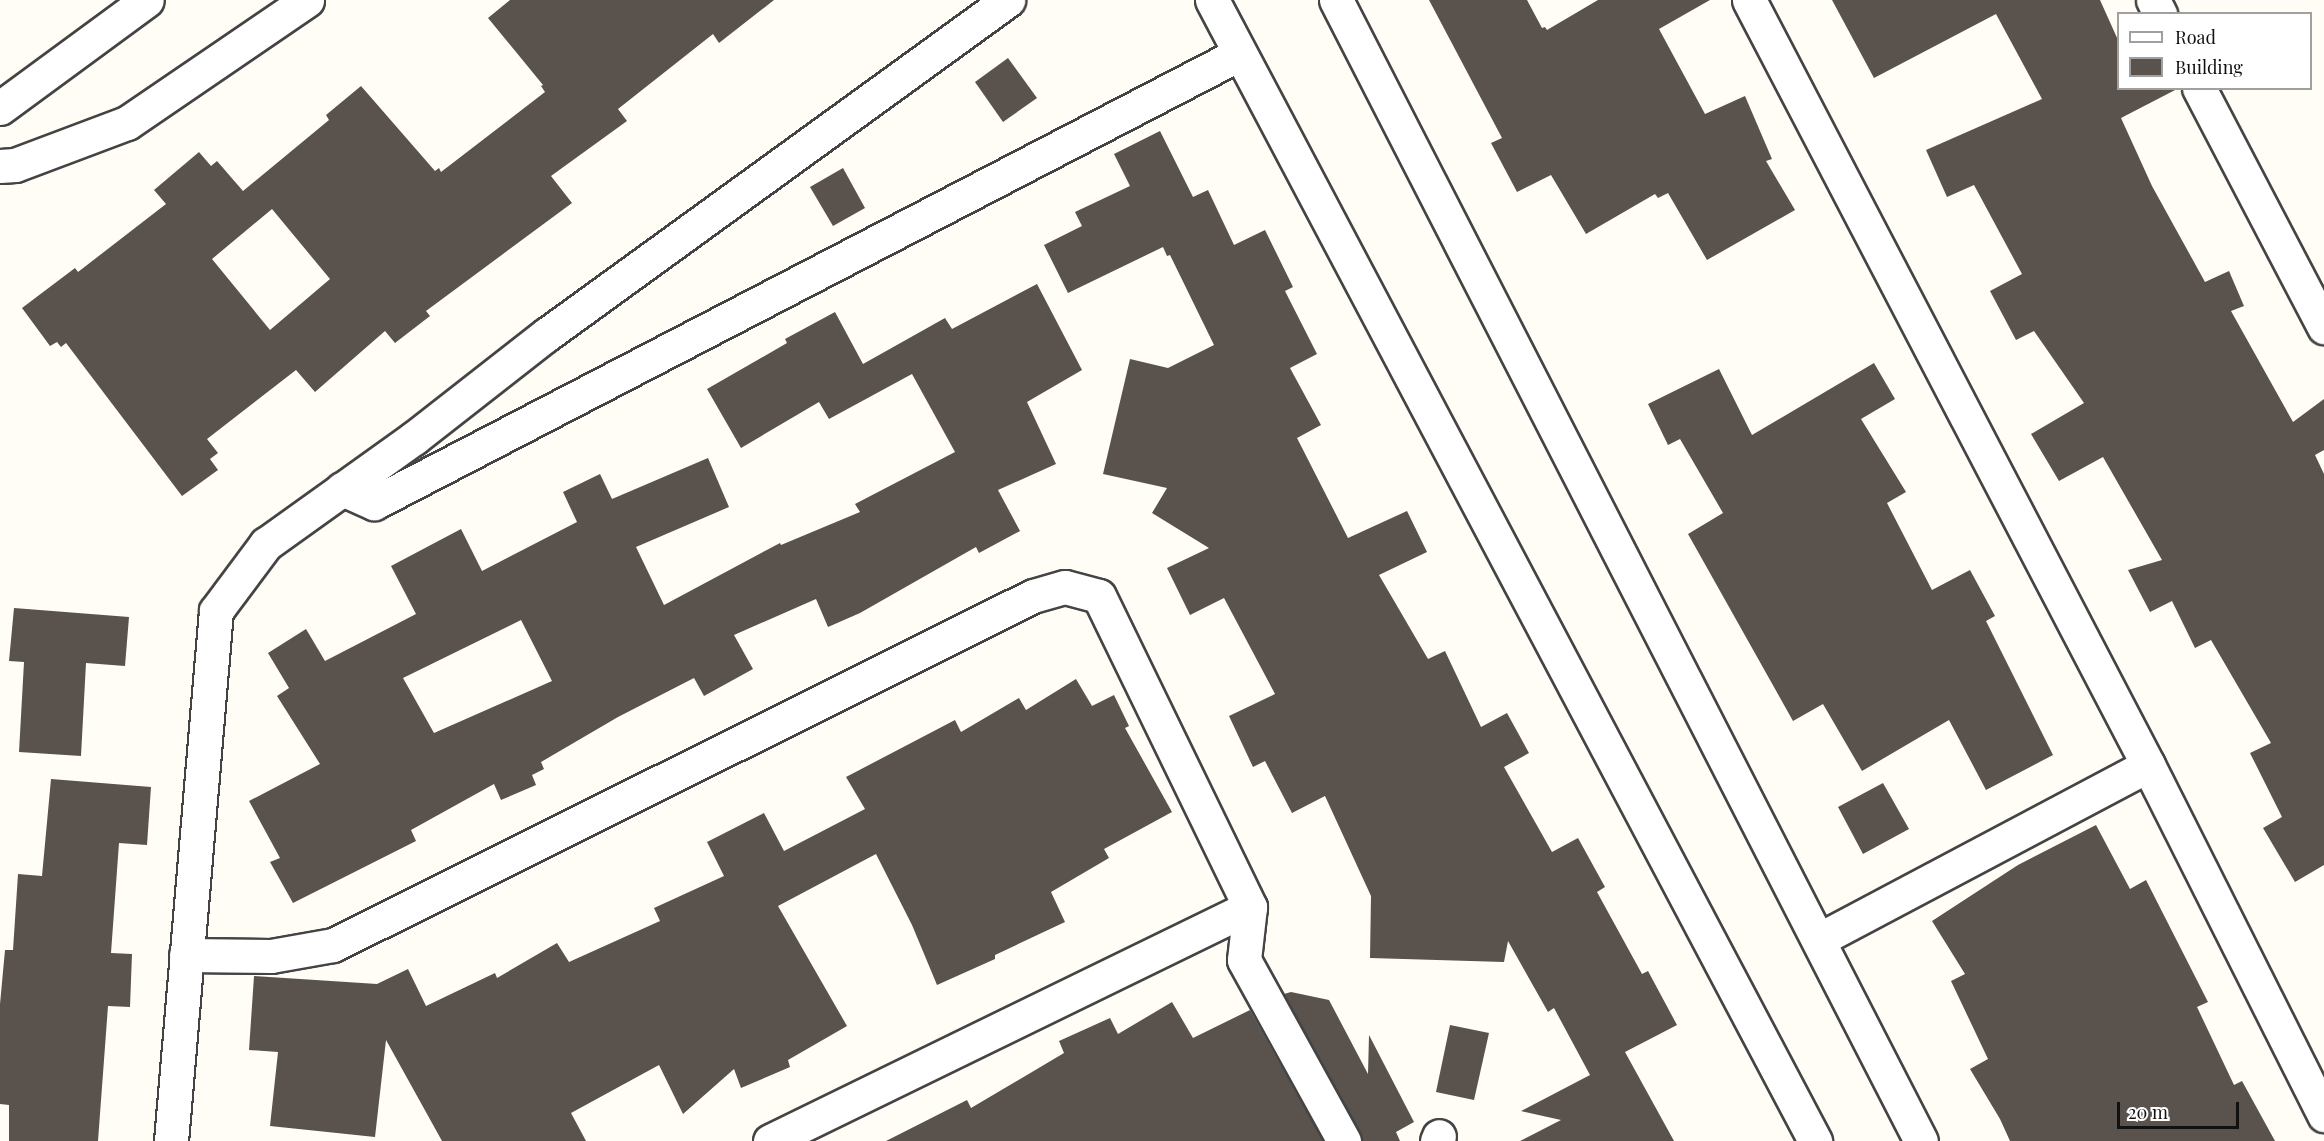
<!DOCTYPE html>
<style>
body{margin:0}
#map{position:relative;width:2324px;height:1141px;overflow:hidden;background:#fffdf5;font-family:"Playfair Display",serif}
div>[style]{position:absolute}
[style*='--x']{left:calc(var(--x)*1px);top:calc(var(--y)*1px);width:calc(var(--w)*1px);rotate:calc(var(--a)*1deg)}
.building>*{inset:0;background:#5a524d}
.roads{filter:drop-shadow(2px 0 #444) drop-shadow(-2px 0 #444) drop-shadow(0 2px #444) drop-shadow(0 -2px #444)}
.minor>*{height:33px;margin:-16.5px;padding:0 16.5px;transform-origin:16.5px;border-radius:16.5px;background:#fff}
span{translate:-50% -50%;white-space:nowrap;text-align:center;line-height:1.15;-webkit-text-stroke:6px #fff;paint-order:stroke}
.legend{position:absolute;left:2117px;top:12px;width:195px;height:78px;box-sizing:border-box;background:#fff;border:2px solid #a0a0a0;margin:0;padding:8px 10px;list-style:none;font-size:18px;color:#111}
.legend li{display:flex;align-items:center;gap:12px;height:30px}
.legend b{width:30px;border:2px solid #a0a0a0}
.scale{position:absolute;left:2117px;top:1102px;width:122px;height:27px;box-sizing:border-box;border:3px solid #111;border-top:0;padding-left:8px;font-size:18px;line-height:21px;white-space:nowrap;color:#111;-webkit-text-stroke:4px #fff;paint-order:stroke}
</style>
<div id="map">
<div class="building">
<div style="clip-path:polygon(evenodd,510px 0,774px 0,719px 43px,713px 34px,618px 109px,627px 121px,551px 176px,572px 203px,426px 311px,430px 316px,395px 343px,385px 331px,315px 392px,296px 370px,207px 439px,218px 453px,210px 459px,218px 470px,182px 496px,66px 343px,61px 347px,57px 342px,50px 346px,22px 308px,75px 268px,78px 272px,166px 204px,154px 190px,199px 152px,211px 166px,217px 161px,243px 191px,329px 120px,326px 115px,361px 86px,435px 171px,439px 168px,441px 172px,545px 92px,541px 86px,543px 85px,488px 18px,510px 0,272px 209px,330px 279px,270px 330px,212px 259px,272px 209px)"></div>
<div style="clip-path:polygon(1429px 0,1527px 0,1542px 28px,1545px 27px,1547px 30px,1598px 0,1710px 0,1659px 29px,1705px 114px,1745px 96px,1772px 159px,1766px 161px,1795px 210px,1707px 260px,1668px 193px,1658px 198px,1655px 194px,1586px 234px,1551px 175px,1517px 192px,1491px 143px,1502px 138px)"></div>
<div style="clip-path:polygon(1832px 0,2100px 0,2118px 40px,2118px 88px,2179px 88px,2121px 118px,2152px 186px,2205px 282px,2229px 271px,2244px 306px,2231px 311px,2293px 422px,2324px 399px,2324px 450px,2315px 455px,2324px 474px,2324px 865px,2295px 882px,2263px 828px,2282px 817px,2250px 753px,2271px 743px,2211px 640px,2195px 648px,2172px 601px,2150px 612px,2128px 570px,2162px 560px,2103px 457px,2059px 481px,2031px 434px,2084px 403px,2034px 331px,2016px 340px,1990px 291px,2022px 274px,1974px 185px,1947px 197px,1926px 150px,2042px 99px,1996px 14px,1874px 78px)"></div>
<div style="clip-path:polygon(1008px 58px,1037px 98px,1003px 122px,975px 82px)"></div>
<div style="clip-path:polygon(1160px 131px,1193px 197px,1208px 190px,1234px 245px,1265px 230px,1293px 287px,1285px 291px,1317px 354px,1290px 368px,1321px 425px,1297px 438px,1348px 538px,1407px 511px,1427px 552px,1379px 575px,1428px 659px,1445px 651px,1481px 727px,1507px 713px,1529px 753px,1504px 767px,1552px 852px,1578px 838px,1605px 887px,1597px 892px,1642px 974px,1648px 971px,1677px 1025px,1625px 1052px,1674px 1141px,1520px 1141px,1561px 1120px,1521px 1111px,1590px 1075px,1554px 1008px,1548px 1012px,1508px 941px,1504px 962px,1370px 958px,1371px 896px,1325px 796px,1292px 813px,1265px 761px,1253px 767px,1229px 716px,1275px 694px,1224px 598px,1190px 615px,1167px 568px,1209px 548px,1152px 513px,1167px 488px,1103px 474px,1130px 359px,1168px 368px,1214px 345px,1170px 255px,1167px 256px,1163px 247px,1068px 293px,1044px 245px,1082px 226px,1075px 212px,1130px 186px,1114px 154px)"></div>
<div style="clip-path:polygon(843px 168px,865px 208px,833px 226px,810px 187px)"></div>
<div style="clip-path:polygon(evenodd,1037px 284px,1082px 370px,1027px 402px,1056px 464px,998px 490px,1020px 531px,979px 553px,976px 547px,860px 613px,828px 627px,816px 599px,734px 635px,753px 669px,704px 696px,694px 678px,618px 717px,541px 762px,544px 769px,532px 775px,536px 785px,501px 800px,494px 784px,411px 830px,416px 841px,293px 903px,270px 862px,280px 858px,249px 801px,320px 764px,277px 696px,289px 688px,268px 653px,306px 629px,325px 661px,416px 614px,391px 566px,461px 529px,482px 571px,577px 522px,563px 492px,600px 474px,612px 499px,708px 458px,729px 507px,636px 547px,664px 605px,780px 543px,781px 545px,860px 512px,855px 504px,955px 452px,912px 374px,829px 419px,819px 402px,741px 448px,707px 389px,787px 343px,785px 339px,835px 312px,863px 364px,945px 318px,952px 329px,1037px 284px,521px 620px,552px 681px,434px 733px,403px 678px,521px 620px)"></div>
<div style="clip-path:polygon(1874px 363px,1895px 399px,1861px 419px,1906px 492px,1887px 503px,1932px 590px,1970px 570px,1995px 616px,1986px 621px,2053px 755px,1986px 790px,1949px 720px,1862px 771px,1823px 704px,1793px 721px,1688px 534px,1723px 513px,1680px 439px,1668px 445px,1648px 404px,1719px 369px,1752px 435px)"></div>
<div style="clip-path:polygon(14px 608px,129px 617px,125px 666px,86px 663px,81px 756px,19px 752px,24px 662px,9px 661px)"></div>
<div style="clip-path:polygon(1076px 679px,1092px 706px,1114px 695px,1129px 726px,1125px 728px,1172px 812px,1104px 849px,1109px 858px,1051px 892px,1065px 922px,995px 955px,995px 959px,937px 985px,912px 925px,876px 854px,778px 906px,847px 1026px,788px 1060px,790px 1067px,741px 1088px,734px 1069px,683px 1114px,659px 1065px,571px 1113px,586px 1141px,442px 1141px,386px 1040px,375px 1137px,270px 1126px,278px 1052px,249px 1050px,254px 976px,377px 984px,408px 969px,426px 1006px,495px 973px,497px 978px,557px 943px,569px 962px,660px 921px,654px 908px,724px 876px,707px 842px,764px 813px,784px 851px,865px 809px,846px 777px,955px 720px,961px 732px,1019px 698px,1026px 710px)"></div>
<div style="clip-path:polygon(51px 779px,151px 787px,147px 845px,119px 843px,111px 953px,132px 954px,130px 1007px,108px 1006px,98px 1141px,9px 1141px,9px 1105px,0 1104px,0 1004px,5px 950px,13px 950px,18px 874px,42px 876px)"></div>
<div style="clip-path:polygon(1883px 783px,1909px 829px,1863px 854px,1838px 807px)"></div>
<div style="clip-path:polygon(2096px 825px,2130px 889px,2146px 880px,2208px 1002px,2197px 1007px,2234px 1085px,2242px 1081px,2275px 1141px,2010px 1141px,2000px 1119px,1970px 1069px,1988px 1059px,1951px 981px,1965px 974px,1932px 921px,2018px 865px)"></div>
<div style="clip-path:polygon(1291px 992px,1329px 1000px,1368px 1074px,1369px 1035px,1414px 1122px,1396px 1132px,1400px 1141px,1363px 1141px,1360px 1132px,1284px 994px)"></div>
<div style="clip-path:polygon(1172px 1002px,1193px 1038px,1250px 1010px,1323px 1141px,886px 1141px,967px 1100px,971px 1108px,1064px 1053px,1059px 1041px,1110px 1018px,1118px 1034px)"></div>
<div style="clip-path:polygon(1450px 1025px,1489px 1033px,1474px 1100px,1436px 1092px)"></div>
</div>
<div class="roads">
<div class="minor">
<div style="--x:1212;--y:0;--w:1291;--a:62.14"></div>
<div style="--x:1336;--y:0;--w:1282;--a:62.86"></div>
<div style="--x:1749;--y:0;--w:863;--a:62.45"></div>
<div style="--x:2148;--y:765;--w:392;--a:63.3"></div>
<div style="--x:2153;--y:0;--w:16;--a:63"></div>
<div style="--x:2199;--y:88;--w:270;--a:62.4"></div>
<div style="--x:0;--y:108;--w:182;--a:-36.3"></div>
<div style="--x:0;--y:166;--w:15;--a:-4"></div>
<div style="--x:15;--y:165;--w:120;--a:-20.6"></div>
<div style="--x:127;--y:123;--w:218;--a:-34.3"></div>
<div style="--x:342;--y:489;--w:35;--a:24"></div>
<div style="--x:374;--y:503;--w:975;--a:-27.43"></div>
<div style="--x:1820;--y:939;--w:371;--a:-27.9"></div>
<div style="--x:186;--y:955;--w:85;--a:0.7"></div>
<div style="--x:271;--y:956;--w:63;--a:-10.1"></div>
<div style="--x:333;--y:945;--w:782;--a:-26.5"></div>
<div style="--x:1033;--y:596;--w:33;--a:-16"></div>
<div style="--x:1065;--y:587;--w:35;--a:15"></div>
<div style="--x:1099;--y:596;--w:346;--a:64.1"></div>
<div style="--x:1250;--y:907;--w:53;--a:96.5"></div>
<div style="--x:1244;--y:960;--w:207;--a:61.1"></div>
<div style="--x:171;--y:1141;--w:532;--a:-85.15"></div>
<div style="--x:216;--y:611;--w:84;--a:-53.3"></div>
<div style="--x:266;--y:544;--w:182;--a:-35.6"></div>
<div style="--x:414;--y:438;--w:167;--a:-38"></div>
<div style="--x:546;--y:335;--w:571;--a:-35.95"></div>
<div style="--x:770;--y:1141;--w:534;--a:-25.99"></div>
<div style="--x:1437;--y:1141;--w:5;--a:-68"></div>
</div>
</div>
<ul class="legend">
<li><b style="height:8px;background:#fff"></b>Road</li>
<li><b style="height:16px;background:#5a524d"></b>Building</li>
</ul>
<div class="scale">20 m</div>
</div>
